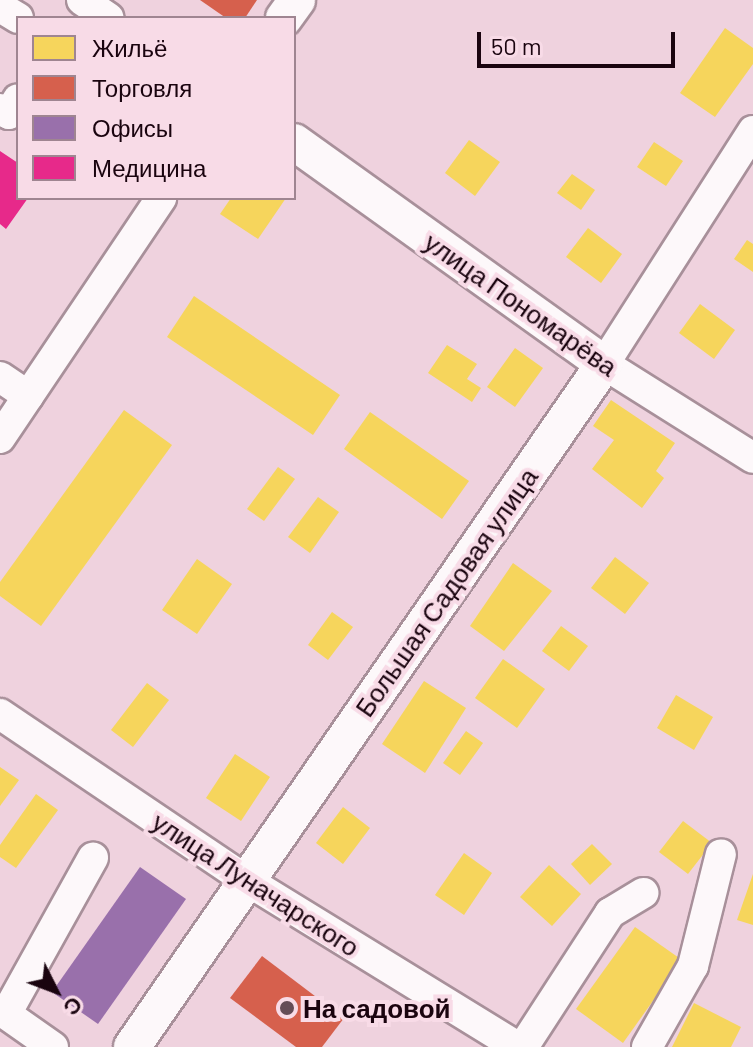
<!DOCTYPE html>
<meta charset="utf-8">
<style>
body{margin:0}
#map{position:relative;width:753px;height:1047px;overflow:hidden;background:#efd2de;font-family:Barlow,sans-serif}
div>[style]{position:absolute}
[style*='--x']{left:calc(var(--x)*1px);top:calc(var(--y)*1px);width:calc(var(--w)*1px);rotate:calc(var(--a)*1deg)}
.homes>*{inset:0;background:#f6d55c}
.shops>*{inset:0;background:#d6604d}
.offices>*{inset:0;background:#9970ab}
.health>*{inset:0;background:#e7298a}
.roads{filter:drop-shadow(2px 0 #a8909a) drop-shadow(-2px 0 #a8909a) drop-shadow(0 2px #a8909a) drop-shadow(0 -2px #a8909a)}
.minor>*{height:30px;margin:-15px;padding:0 15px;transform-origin:15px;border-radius:15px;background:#fdf8fa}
.major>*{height:36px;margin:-18px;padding:0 18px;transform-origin:18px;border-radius:18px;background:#fdf8fa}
.dots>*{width:22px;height:22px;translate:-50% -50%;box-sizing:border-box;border:4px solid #f8dbe7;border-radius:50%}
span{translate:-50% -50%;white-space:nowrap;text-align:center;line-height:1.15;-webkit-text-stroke:8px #f8dbe7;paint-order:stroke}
.street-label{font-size:26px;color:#1a040f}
.poi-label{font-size:26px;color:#1a040f;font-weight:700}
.left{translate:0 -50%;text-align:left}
.legend{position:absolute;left:16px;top:16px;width:280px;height:184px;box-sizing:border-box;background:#f8dbe7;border:2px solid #9f8591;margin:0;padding:10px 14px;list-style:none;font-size:24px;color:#1a040f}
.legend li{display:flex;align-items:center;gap:16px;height:40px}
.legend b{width:40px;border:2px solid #9f8591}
.north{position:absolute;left:16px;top:951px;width:80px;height:80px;-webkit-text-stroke:6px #f8dbe7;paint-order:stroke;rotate:132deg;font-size:22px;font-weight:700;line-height:32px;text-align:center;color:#1a040f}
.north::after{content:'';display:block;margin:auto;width:28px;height:36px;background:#1a040f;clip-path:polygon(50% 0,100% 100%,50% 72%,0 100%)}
.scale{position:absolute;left:477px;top:32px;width:198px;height:36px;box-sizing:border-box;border:4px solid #1a040f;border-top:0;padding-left:10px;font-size:24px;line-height:28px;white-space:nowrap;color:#1a040f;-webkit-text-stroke:6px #f8dbe7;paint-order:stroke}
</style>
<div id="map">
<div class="homes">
<div style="clip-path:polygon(725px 28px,753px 48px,753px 64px,715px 117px,680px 93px)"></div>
<div style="clip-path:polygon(469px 140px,500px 162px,475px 196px,445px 173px)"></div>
<div style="clip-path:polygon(654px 142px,683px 161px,666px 186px,637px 167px)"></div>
<div style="clip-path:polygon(572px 174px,595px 190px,581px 210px,557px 193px)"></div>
<div style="clip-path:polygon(231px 198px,286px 198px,258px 239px,220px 214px)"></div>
<div style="clip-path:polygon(588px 228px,622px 254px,601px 283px,566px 257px)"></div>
<div style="clip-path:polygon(747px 240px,753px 244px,753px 272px,734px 259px)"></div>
<div style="clip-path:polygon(194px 296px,340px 395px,313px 435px,167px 337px)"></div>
<div style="clip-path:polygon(700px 304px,735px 330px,714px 359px,679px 333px)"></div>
<div style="clip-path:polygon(447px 345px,477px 364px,467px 379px,481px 388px,472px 402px,428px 373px)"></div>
<div style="clip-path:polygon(515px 348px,543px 368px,515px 407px,487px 387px)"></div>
<div style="clip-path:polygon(611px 400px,675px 443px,656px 471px,664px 478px,642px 508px,592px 469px,614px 440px,593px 426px)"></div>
<div style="clip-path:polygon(124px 410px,172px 445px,41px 626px,0 596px,0 582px)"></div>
<div style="clip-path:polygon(370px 412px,469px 481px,442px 519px,344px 449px)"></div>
<div style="clip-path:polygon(278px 467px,295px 479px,264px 521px,247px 509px)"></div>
<div style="clip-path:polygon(318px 497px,339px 512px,310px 553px,288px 537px)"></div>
<div style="clip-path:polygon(615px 557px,649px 583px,625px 614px,591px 588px)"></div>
<div style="clip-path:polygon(197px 559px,232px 584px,197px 634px,162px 610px)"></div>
<div style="clip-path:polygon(513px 563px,552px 591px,504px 651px,470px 626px)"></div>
<div style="clip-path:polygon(332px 612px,353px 627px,328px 660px,308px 645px)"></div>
<div style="clip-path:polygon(561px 626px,588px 646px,569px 671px,542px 651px)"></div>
<div style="clip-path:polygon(503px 659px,545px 689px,517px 728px,475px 698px)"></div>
<div style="clip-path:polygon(424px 681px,466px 708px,425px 773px,382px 744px)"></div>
<div style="clip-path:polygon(147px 683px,169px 700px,133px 747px,111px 730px)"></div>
<div style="clip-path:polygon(676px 695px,713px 717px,694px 750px,657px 728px)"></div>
<div style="clip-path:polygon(466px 731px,483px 743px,460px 775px,443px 763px)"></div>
<div style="clip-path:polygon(235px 754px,270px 777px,241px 821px,206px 798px)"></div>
<div style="clip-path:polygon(0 767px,19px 780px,0 806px)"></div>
<div style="clip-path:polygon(36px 794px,58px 810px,16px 868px,0 857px,0 845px)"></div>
<div style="clip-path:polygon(343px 807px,370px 828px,343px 864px,316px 843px)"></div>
<div style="clip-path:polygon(683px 821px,712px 843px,688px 874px,659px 852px)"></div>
<div style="clip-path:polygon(592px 844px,612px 864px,590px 885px,571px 864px)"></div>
<div style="clip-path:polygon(464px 853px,492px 873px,464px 915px,435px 895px)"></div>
<div style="clip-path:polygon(549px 865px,581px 894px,552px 926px,520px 897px)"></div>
<div style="clip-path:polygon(753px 874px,753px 925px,737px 920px)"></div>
<div style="clip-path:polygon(635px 927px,682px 960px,623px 1043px,576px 1009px)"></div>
<div style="clip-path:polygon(694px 1003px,741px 1027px,731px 1047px,672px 1047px)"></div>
</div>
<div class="shops">
<div style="clip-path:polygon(200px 0,257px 0,245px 18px,226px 18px)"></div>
<div style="clip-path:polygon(262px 956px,344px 1018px,322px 1047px,296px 1047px,230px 998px)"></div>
</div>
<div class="offices">
<div style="clip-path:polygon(140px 867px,186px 899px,98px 1024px,52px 992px)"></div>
</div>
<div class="health">
<div style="clip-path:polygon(0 151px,18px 163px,18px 198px,28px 198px,6px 229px,0 224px)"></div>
</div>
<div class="roads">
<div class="minor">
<div style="--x:82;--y:0;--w:32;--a:34"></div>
<div style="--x:0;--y:7;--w:21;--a:31"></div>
<div style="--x:0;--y:109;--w:10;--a:29"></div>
<div style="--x:9;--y:114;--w:17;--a:-59"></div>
<div style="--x:753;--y:131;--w:277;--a:122.6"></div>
<div style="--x:604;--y:364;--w:176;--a:32.2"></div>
<div style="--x:0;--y:377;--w:34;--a:34"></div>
<div style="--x:0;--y:438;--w:289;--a:-56.1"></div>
<div style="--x:0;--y:714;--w:297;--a:34"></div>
<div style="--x:246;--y:880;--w:318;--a:31.6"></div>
<div style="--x:53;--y:1047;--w:57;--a:-144.9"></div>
<div style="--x:6;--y:1014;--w:179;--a:-60.9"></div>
<div style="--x:523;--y:1047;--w:160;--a:-57"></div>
<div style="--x:610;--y:913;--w:39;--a:-31"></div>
<div style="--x:647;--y:1047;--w:93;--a:-60.4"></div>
<div style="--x:693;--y:966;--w:115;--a:-76"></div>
</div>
<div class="major">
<div style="--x:284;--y:18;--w:22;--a:-54"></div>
<div style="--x:132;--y:1047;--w:830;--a:-55.35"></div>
<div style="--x:604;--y:364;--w:381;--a:-144.4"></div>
</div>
</div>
<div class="dots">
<div style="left:287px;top:1008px;background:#654c57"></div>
</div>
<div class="street-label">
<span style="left:521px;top:304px;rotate:35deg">улица Пономарёва</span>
<span style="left:446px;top:592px;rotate:-55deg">Большая Садовая улица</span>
<span style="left:256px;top:884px;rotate:33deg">улица Луначарского</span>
</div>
<div class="poi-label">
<span class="left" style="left:303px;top:1008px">На садовой</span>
</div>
<ul class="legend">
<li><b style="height:22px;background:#f6d55c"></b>Жильё</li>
<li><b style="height:22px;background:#d6604d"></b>Торговля</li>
<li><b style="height:22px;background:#9970ab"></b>Офисы</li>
<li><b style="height:22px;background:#e7298a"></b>Медицина</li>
</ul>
<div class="north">С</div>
<div class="scale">50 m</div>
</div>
